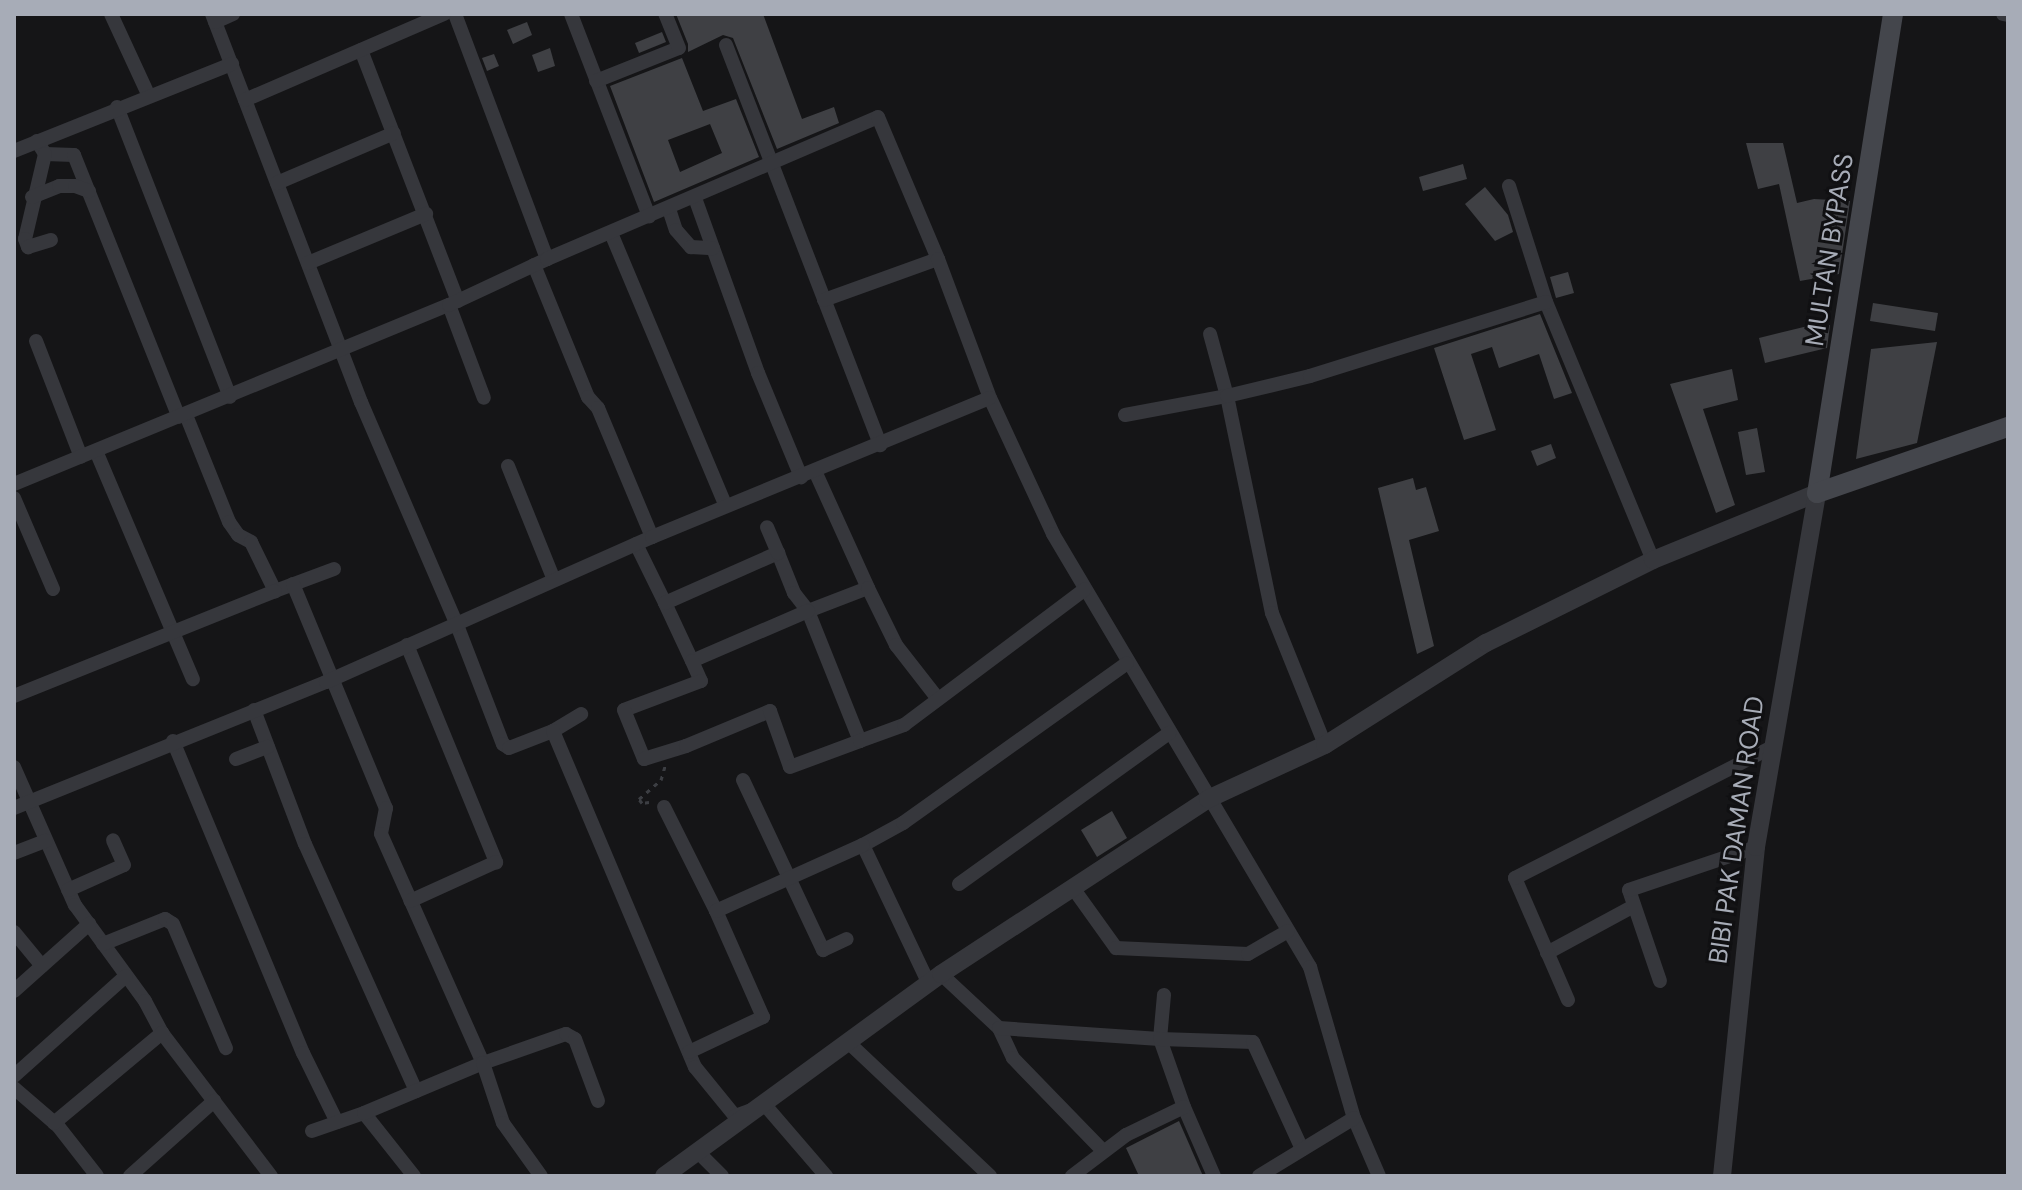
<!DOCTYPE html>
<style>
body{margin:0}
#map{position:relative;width:2022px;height:1190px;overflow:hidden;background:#151517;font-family:"DM Sans",sans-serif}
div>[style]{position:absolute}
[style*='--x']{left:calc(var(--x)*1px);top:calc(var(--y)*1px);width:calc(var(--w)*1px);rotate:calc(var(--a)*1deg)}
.building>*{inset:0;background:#3f4044}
.path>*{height:3px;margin-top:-1.5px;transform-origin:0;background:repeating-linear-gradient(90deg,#3c3e43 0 4px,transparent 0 10px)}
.minor>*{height:14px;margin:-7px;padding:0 7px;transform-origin:7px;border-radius:7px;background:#36373c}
.tertiary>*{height:18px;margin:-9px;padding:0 9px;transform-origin:9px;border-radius:9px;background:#36373c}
.secondary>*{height:20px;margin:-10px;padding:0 10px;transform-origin:10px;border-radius:10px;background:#44464c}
span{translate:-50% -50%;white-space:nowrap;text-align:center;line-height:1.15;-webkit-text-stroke:6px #101012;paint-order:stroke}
.street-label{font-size:26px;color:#a7acb7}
.frame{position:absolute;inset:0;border:16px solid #a7acb7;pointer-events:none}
</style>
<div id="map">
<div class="building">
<div style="clip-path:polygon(676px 14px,763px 14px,802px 119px,834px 107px,839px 123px,777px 149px,733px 38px,723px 35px,688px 52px,688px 44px)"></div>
<div style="clip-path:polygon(527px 22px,532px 35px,513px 44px,507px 30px)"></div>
<div style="clip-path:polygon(662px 32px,666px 42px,639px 53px,635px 43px)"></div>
<div style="clip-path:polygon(550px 48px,555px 66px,538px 72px,532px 55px)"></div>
<div style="clip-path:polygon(494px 54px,499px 66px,487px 71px,482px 58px)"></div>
<div style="clip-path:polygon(evenodd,682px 58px,703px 111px,736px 99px,759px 157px,654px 202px,610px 86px,682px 58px,710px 124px,722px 153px,680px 172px,668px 140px,710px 124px)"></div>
<div style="clip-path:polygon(1746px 143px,1783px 143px,1797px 203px,1814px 199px,1850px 201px,1839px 274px,1800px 281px,1779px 184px,1758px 189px)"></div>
<div style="clip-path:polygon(1463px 164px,1467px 179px,1423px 191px,1419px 177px)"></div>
<div style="clip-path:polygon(1485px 187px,1508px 215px,1513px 232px,1495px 241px,1465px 204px)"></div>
<div style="clip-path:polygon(1568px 272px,1574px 293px,1556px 298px,1550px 277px)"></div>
<div style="clip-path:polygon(1873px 303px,1938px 313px,1935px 331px,1870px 321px)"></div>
<div style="clip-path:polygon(1540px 314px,1572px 393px,1554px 399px,1539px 354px,1499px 368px,1492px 347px,1471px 354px,1496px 430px,1464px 440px,1434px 348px)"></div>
<div style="clip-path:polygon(1812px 325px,1830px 325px,1827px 348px,1765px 363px,1759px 338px)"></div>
<div style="clip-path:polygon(1937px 342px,1917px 443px,1856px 459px,1871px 349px)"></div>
<div style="clip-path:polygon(1732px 369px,1738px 400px,1703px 409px,1735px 505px,1716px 513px,1670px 384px)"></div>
<div style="clip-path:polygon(1757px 428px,1765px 472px,1746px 475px,1738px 432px)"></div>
<div style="clip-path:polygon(1551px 444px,1556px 458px,1537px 466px,1531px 451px)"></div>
<div style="clip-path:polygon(1413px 478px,1416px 490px,1426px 487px,1439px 531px,1409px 540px,1434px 646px,1417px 654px,1378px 488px)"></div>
<div style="clip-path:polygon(1112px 811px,1127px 838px,1097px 857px,1081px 830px)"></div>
<div style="clip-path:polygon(1179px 1121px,1203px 1176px,1139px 1176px,1126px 1148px)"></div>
</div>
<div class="path">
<div style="--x:649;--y:802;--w:7;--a:172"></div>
<div style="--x:642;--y:803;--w:5;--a:-127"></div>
<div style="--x:639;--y:799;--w:29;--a:-41"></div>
<div style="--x:661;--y:780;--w:15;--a:-74"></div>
</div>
<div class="minor">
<div style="--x:111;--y:14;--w:88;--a:65.2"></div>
<div style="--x:212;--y:14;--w:416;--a:69"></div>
<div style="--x:361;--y:402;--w:243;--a:66.7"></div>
<div style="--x:457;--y:625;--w:128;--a:68.9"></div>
<div style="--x:503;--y:744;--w:7;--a:34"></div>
<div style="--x:509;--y:748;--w:47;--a:-21.1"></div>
<div style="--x:553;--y:731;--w:33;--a:-31"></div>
<div style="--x:455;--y:14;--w:262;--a:69.4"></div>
<div style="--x:571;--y:14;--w:217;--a:68.9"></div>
<div style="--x:2003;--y:14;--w:5;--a:11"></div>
<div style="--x:215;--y:22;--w:20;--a:-24"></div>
<div style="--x:726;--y:45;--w:429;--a:68.9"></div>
<div style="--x:361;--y:50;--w:269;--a:68.9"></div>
<div style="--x:596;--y:81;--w:89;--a:-21.7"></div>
<div style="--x:679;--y:48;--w:37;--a:-112"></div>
<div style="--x:245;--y:100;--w:217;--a:-23.4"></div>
<div style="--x:117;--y:107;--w:311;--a:68.7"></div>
<div style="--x:37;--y:141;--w:15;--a:58"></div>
<div style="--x:45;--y:154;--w:29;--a:2"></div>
<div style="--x:74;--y:155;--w:282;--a:68.2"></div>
<div style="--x:14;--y:151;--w:235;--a:-21.8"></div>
<div style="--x:45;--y:154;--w:87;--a:103.2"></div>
<div style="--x:25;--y:239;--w:9;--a:69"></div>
<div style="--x:28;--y:247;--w:24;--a:-17"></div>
<div style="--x:277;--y:183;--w:127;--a:-23.1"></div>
<div style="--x:1509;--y:186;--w:122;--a:72.3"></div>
<div style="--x:1546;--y:302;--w:279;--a:67.5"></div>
<div style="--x:32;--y:197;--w:29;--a:-22"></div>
<div style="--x:59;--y:186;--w:16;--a:0"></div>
<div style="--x:75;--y:186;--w:15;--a:20"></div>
<div style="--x:695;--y:198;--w:186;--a:70.2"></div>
<div style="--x:758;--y:373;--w:113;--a:67.5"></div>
<div style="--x:669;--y:209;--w:22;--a:72"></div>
<div style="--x:676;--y:230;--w:23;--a:49"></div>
<div style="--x:691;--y:247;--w:22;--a:3"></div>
<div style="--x:611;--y:233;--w:296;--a:67.2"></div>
<div style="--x:308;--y:263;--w:128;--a:-22.6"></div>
<div style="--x:534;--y:265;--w:143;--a:67.8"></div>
<div style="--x:588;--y:397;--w:15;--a:48"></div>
<div style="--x:598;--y:408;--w:140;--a:67.3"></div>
<div style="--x:824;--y:300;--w:121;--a:-19.8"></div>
<div style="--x:449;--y:305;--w:99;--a:69.4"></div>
<div style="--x:1210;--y:334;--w:64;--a:74.7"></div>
<div style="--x:1227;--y:396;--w:222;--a:78.3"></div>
<div style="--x:1272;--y:613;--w:142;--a:68.1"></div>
<div style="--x:36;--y:341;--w:124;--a:68.8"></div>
<div style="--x:186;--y:415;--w:115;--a:68.1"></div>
<div style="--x:229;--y:522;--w:16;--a:55"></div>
<div style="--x:238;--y:535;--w:15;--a:28"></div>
<div style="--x:251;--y:542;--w:55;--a:63.9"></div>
<div style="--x:275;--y:591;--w:63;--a:-20.4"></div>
<div style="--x:1125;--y:415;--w:104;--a:-10.6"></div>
<div style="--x:1227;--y:396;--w:85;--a:-13.5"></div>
<div style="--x:1310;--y:376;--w:247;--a:-17.4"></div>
<div style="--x:96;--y:451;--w:248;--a:67"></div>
<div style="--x:508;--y:466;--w:123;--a:68"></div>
<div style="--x:14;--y:484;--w:470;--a:-22.4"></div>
<div style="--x:449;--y:305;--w:108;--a:-25.1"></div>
<div style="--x:547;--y:259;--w:360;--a:-23.2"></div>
<div style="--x:878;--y:117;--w:154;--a:67.1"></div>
<div style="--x:938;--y:259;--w:148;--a:69.5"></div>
<div style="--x:990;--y:398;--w:150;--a:65.1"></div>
<div style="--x:1053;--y:534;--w:504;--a:59.31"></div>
<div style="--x:1310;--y:967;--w:157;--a:73.8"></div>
<div style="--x:1354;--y:1118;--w:63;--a:66.7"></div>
<div style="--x:14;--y:498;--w:99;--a:66.8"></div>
<div style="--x:636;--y:544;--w:66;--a:63.8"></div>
<div style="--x:778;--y:553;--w:43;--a:68.2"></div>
<div style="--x:794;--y:593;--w:23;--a:52"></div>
<div style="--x:808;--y:611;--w:64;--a:-21"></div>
<div style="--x:868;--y:588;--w:128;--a:-114.4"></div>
<div style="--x:293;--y:584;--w:243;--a:67.5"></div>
<div style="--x:386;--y:808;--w:26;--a:101"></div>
<div style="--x:381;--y:834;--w:251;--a:66"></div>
<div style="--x:483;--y:1063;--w:88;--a:-19.3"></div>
<div style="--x:566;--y:1034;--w:10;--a:29"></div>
<div style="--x:575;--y:1039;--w:66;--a:69.6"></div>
<div style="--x:868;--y:588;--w:64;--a:63.8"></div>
<div style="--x:896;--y:645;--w:68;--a:52.1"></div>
<div style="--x:407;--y:645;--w:235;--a:67.7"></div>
<div style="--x:496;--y:862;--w:94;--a:155.6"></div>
<div style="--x:692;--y:661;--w:64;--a:-115"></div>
<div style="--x:665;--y:603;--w:124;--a:-23.9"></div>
<div style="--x:778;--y:553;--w:28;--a:-113"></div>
<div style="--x:14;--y:696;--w:281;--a:-21.9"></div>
<div style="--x:254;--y:710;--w:143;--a:69.2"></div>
<div style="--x:305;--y:844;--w:271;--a:65.8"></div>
<div style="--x:553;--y:731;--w:365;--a:67.1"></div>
<div style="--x:695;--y:1067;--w:63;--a:50.8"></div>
<div style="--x:735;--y:1116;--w:32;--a:-20"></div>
<div style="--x:765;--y:1105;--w:94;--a:49.3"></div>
<div style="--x:173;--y:741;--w:338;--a:67.4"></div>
<div style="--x:303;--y:1053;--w:77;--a:63.8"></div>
<div style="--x:860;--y:741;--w:140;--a:-111.8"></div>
<div style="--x:808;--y:611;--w:126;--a:156.7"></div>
<div style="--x:692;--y:661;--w:22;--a:66"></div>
<div style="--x:701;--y:681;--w:82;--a:159.4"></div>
<div style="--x:624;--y:710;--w:53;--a:67.8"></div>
<div style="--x:644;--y:759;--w:44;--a:-17.2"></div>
<div style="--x:686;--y:746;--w:91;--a:-22.6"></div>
<div style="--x:770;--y:711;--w:59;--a:70.3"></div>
<div style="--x:790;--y:767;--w:75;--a:-20.4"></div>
<div style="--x:860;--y:741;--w:47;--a:-20"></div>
<div style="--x:904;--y:725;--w:226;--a:-36.9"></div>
<div style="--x:236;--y:759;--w:34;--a:-21"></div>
<div style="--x:14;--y:767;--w:151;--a:66.2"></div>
<div style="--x:75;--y:905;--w:119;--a:53.9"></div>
<div style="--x:145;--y:1001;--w:36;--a:62"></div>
<div style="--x:162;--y:1033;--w:180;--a:52.7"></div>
<div style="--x:743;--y:780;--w:188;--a:64.8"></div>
<div style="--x:823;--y:950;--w:26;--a:-25"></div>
<div style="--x:664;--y:807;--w:116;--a:63.4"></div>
<div style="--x:14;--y:808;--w:336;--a:-22"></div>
<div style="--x:326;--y:682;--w:357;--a:-24"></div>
<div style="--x:652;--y:537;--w:365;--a:-22.4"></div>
<div style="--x:14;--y:853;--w:34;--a:-21"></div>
<div style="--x:959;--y:884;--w:259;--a:-35.7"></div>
<div style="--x:1073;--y:888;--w:74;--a:54.4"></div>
<div style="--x:1116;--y:948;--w:132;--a:2.6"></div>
<div style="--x:1248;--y:954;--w:46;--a:-29.9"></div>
<div style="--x:68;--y:890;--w:61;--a:-24.1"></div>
<div style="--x:124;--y:865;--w:27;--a:-114"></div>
<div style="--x:14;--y:932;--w:44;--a:50.5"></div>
<div style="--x:103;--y:944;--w:67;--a:-22"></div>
<div style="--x:165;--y:919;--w:9;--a:32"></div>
<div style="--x:173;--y:924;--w:135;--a:66.9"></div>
<div style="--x:1547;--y:953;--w:99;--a:-28.4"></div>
<div style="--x:941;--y:974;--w:79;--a:43"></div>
<div style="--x:999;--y:1028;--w:33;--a:65"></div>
<div style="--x:1013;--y:1058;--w:128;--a:45.9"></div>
<div style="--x:1660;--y:981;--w:96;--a:-108.8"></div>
<div style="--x:1629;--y:890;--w:134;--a:-18.7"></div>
<div style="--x:929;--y:984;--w:154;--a:-115.4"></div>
<div style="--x:863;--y:845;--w:46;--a:-28.8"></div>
<div style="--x:903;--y:823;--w:275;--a:-35.5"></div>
<div style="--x:14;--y:991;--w:101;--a:-41.8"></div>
<div style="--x:1164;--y:995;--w:44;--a:95.2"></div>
<div style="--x:1160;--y:1039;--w:72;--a:70.6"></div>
<div style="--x:1184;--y:1107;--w:75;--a:66.5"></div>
<div style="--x:1568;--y:1000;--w:133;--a:-113.5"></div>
<div style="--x:1515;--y:878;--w:291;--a:-27"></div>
<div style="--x:999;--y:1028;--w:161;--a:3.9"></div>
<div style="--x:1160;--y:1039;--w:93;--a:1.8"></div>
<div style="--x:1253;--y:1042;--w:118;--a:65.4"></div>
<div style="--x:849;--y:1043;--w:194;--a:43.3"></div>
<div style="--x:689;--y:1052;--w:82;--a:-25.3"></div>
<div style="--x:763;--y:1017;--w:116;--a:-113.9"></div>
<div style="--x:716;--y:911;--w:161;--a:-24.2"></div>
<div style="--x:14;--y:1076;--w:150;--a:-41.8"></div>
<div style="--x:14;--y:1088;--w:58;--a:40.8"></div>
<div style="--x:58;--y:1126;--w:63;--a:52"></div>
<div style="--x:54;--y:1123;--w:141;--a:-39.8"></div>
<div style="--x:312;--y:1131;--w:55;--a:-19.1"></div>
<div style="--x:698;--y:1152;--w:34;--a:45"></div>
<div style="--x:130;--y:1176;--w:113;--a:-41.8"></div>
<div style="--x:414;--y:1176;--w:80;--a:-128.4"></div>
<div style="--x:364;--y:1113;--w:129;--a:-22.8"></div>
<div style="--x:483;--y:1063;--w:63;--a:71.6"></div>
<div style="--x:503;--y:1123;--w:65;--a:54.4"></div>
<div style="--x:1072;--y:1176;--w:68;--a:-37.2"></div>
<div style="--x:1126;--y:1135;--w:64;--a:-25.8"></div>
<div style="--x:1259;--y:1176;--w:111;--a:-31.4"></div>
</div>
<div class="tertiary">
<div style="--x:664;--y:1176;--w:343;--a:-36.1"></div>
<div style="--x:941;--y:974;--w:319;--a:-33.2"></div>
<div style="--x:1208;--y:799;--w:129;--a:-24.8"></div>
<div style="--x:1325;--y:745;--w:191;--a:-32.4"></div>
<div style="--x:1486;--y:643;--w:186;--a:-26.4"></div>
<div style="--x:1653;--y:560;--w:177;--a:-22.2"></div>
<div style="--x:1722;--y:1176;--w:331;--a:-84.1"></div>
<div style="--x:1756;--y:847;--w:359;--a:-80.2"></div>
</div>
<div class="secondary">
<div style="--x:1893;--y:14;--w:485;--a:99"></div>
<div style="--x:1817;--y:493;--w:202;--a:-19.1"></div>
</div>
<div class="street-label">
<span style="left:1830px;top:250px;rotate:-81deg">MULTAN BYPASS</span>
<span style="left:1737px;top:830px;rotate:-82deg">BIBI PAK DAMAN ROAD</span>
</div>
<div class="frame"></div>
</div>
